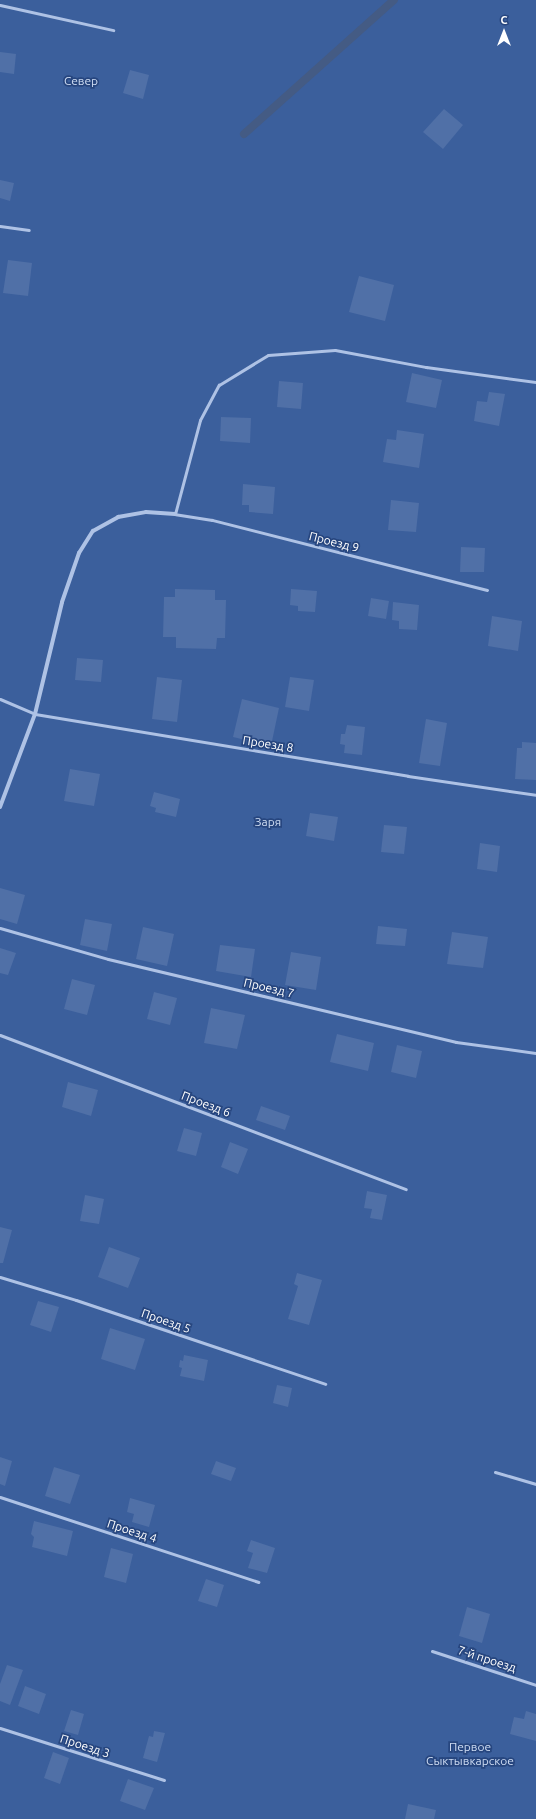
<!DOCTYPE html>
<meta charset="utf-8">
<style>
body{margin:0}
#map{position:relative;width:536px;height:1819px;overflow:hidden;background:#27467f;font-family:Ubuntu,sans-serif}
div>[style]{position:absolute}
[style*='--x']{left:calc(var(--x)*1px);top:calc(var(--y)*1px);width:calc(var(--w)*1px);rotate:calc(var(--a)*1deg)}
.green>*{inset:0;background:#3b5f9c}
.stream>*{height:8px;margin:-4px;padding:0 4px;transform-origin:4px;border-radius:4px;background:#445b84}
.building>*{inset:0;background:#5070a7}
.service>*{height:3px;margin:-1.5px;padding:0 1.5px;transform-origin:1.5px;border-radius:1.5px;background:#aec2e5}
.minor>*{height:4px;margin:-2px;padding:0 2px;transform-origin:2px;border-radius:2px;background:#aec2e5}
span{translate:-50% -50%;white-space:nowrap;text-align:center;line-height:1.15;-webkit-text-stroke:3.5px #27467f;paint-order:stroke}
.park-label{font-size:12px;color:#d0def4}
.street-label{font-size:12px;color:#fff}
.north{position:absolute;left:484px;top:12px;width:40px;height:40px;-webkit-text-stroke:3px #27467f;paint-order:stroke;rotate:0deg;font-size:11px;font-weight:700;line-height:16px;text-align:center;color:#fff}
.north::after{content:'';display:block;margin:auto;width:14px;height:18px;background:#fff;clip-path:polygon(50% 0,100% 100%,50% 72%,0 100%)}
</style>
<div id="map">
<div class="green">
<div style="clip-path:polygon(0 0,536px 0,536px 1819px,0 1819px)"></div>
</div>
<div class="stream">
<div style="--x:244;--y:134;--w:201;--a:-41.8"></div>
</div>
<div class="building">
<div style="clip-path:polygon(0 52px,16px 54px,14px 74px,0 72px)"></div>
<div style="clip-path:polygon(130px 70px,149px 75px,143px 99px,123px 93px)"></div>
<div style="clip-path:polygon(444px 109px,463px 125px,443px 149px,423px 132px)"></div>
<div style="clip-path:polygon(0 180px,14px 183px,10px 201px,0 198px)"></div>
<div style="clip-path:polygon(8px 260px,32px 263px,28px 296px,3px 293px)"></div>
<div style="clip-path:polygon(359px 276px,394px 285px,385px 321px,349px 312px)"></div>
<div style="clip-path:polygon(412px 373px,442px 380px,436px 408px,406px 402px)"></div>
<div style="clip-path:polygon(279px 381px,303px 383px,301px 409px,277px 407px)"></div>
<div style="clip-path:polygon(489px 392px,505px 394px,499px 426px,474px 421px,477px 401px,487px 402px)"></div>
<div style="clip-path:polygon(221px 417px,251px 418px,250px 443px,220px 441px)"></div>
<div style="clip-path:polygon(397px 430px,424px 434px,419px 468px,383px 462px,387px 439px,396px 440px)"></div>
<div style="clip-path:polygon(243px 484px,275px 487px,273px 514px,249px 512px,249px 505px,242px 505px)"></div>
<div style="clip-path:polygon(391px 500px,419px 503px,416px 532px,388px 530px)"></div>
<div style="clip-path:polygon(461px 547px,485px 548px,484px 572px,460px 572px)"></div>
<div style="clip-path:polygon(175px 589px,215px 590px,215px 600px,226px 600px,225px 638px,217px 638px,216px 649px,176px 648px,176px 637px,163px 637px,164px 597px,175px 597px)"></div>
<div style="clip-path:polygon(291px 589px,317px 591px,315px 612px,298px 611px,298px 606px,290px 605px)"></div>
<div style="clip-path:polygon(371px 598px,389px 601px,386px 619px,368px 616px)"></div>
<div style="clip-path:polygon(393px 602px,419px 605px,417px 630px,399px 629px,399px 621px,392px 620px)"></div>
<div style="clip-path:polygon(492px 616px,522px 621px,518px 651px,488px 646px)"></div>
<div style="clip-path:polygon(77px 658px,103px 660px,101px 682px,75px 680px)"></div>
<div style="clip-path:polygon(157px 677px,182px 680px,177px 722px,152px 719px)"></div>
<div style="clip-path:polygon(290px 677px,314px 680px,309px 711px,285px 707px)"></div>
<div style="clip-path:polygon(242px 699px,279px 708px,271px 746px,233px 737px)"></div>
<div style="clip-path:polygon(426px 719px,447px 723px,440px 766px,419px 763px)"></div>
<div style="clip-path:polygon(347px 725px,365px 727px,362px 755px,344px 753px,345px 745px,340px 744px,341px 734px,345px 734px)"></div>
<div style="clip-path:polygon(522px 742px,536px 743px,536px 780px,515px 779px,517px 748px,522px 748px)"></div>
<div style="clip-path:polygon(70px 769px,100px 774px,94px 806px,64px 801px)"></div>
<div style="clip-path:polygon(154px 792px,180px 799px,176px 817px,155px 812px,156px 808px,150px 806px)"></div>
<div style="clip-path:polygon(310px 813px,338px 817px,334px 841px,306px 836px)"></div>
<div style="clip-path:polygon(384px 825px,407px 827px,404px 854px,381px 852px)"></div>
<div style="clip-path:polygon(480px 843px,500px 846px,497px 872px,477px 869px)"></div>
<div style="clip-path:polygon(0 888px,25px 895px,17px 924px,0 919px)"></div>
<div style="clip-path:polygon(85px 919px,112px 924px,107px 951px,80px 945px)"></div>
<div style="clip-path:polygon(378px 926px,407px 929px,405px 946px,376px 944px)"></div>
<div style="clip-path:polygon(143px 927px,174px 934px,167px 966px,136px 959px)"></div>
<div style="clip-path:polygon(452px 932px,488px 937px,483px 968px,447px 964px)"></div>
<div style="clip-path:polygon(220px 945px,255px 949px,251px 977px,216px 971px)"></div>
<div style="clip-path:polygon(0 948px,16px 953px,8px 975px,0 973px)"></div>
<div style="clip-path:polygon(291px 952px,321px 957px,316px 990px,285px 985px)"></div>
<div style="clip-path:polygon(72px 979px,95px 985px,87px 1015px,64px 1009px)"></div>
<div style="clip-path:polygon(154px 992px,177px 998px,170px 1025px,147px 1019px)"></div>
<div style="clip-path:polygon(211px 1008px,245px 1015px,237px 1049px,204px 1043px)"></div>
<div style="clip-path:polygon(337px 1034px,374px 1043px,368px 1071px,330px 1062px)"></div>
<div style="clip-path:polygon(397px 1045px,422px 1051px,416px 1078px,391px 1072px)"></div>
<div style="clip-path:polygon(68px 1082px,98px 1090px,91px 1116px,62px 1107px)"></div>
<div style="clip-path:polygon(261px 1106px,290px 1116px,285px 1130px,256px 1120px)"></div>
<div style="clip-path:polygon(184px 1128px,202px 1133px,196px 1156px,177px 1151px)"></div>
<div style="clip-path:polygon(230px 1142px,248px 1149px,238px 1174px,221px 1167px)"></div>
<div style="clip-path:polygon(367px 1191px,387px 1195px,382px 1220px,370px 1218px,372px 1209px,364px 1208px)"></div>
<div style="clip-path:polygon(85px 1195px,104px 1199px,99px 1224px,80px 1221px)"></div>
<div style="clip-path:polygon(0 1227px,12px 1230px,3px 1263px,0 1263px)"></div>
<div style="clip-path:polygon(109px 1247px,140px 1258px,128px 1288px,98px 1277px)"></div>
<div style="clip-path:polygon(297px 1273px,322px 1280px,309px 1325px,288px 1319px,298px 1286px,294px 1284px)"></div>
<div style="clip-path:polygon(38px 1301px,59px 1307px,51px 1332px,30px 1325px)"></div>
<div style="clip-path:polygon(110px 1328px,145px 1339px,135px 1370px,101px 1359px)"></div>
<div style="clip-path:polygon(184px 1355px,208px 1360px,204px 1381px,180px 1376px,182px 1368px,179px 1367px,180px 1360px,183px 1361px)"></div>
<div style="clip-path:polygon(277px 1385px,292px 1388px,288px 1407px,273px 1403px)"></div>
<div style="clip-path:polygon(0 1457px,12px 1461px,5px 1486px,0 1484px)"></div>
<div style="clip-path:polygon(216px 1461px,236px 1468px,231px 1481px,211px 1474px)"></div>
<div style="clip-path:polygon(54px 1467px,80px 1475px,70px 1504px,45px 1496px)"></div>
<div style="clip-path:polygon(130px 1498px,155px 1505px,149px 1527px,132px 1522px,134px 1514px,127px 1512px)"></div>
<div style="clip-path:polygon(34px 1521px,73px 1531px,67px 1556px,32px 1547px,34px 1537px,31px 1534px)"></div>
<div style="clip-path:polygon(251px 1540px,275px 1548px,267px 1573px,248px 1568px,253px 1553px,247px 1551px)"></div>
<div style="clip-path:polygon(111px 1548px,133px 1554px,126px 1583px,104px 1577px)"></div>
<div style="clip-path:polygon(206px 1579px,224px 1585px,217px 1607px,198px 1601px)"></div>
<div style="clip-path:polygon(467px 1607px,490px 1614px,482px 1643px,459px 1636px)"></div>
<div style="clip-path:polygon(7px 1665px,23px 1670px,10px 1705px,0 1701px,0 1684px)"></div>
<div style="clip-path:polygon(25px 1686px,46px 1694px,39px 1714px,18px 1706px)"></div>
<div style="clip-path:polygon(71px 1710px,84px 1714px,78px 1735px,64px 1731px)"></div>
<div style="clip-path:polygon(526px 1711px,536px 1714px,536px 1741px,510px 1734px,514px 1717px,524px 1719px)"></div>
<div style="clip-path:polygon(154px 1731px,165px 1733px,157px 1762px,143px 1758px,149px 1736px,153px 1737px)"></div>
<div style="clip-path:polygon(53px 1752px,69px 1758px,60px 1784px,44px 1778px)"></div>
<div style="clip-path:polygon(128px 1779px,154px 1788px,145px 1810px,120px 1801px)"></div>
<div style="clip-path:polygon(408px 1804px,436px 1810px,434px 1819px,405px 1819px)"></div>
</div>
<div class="service">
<div style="--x:0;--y:5;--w:116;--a:12.5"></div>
<div style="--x:0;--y:226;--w:29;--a:8"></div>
<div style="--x:487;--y:590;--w:284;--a:-165.7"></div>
<div style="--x:212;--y:520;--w:37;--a:-171"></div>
<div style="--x:175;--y:514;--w:97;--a:-75.1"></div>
<div style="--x:200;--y:420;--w:40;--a:-62"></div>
<div style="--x:219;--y:385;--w:57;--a:-31.5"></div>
<div style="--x:268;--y:355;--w:67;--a:-4.3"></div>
<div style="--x:335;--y:350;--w:93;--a:10.6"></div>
<div style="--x:426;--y:367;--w:111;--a:7.8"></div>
<div style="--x:0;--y:699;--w:38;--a:23"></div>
<div style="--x:35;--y:714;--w:378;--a:9.4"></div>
<div style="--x:408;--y:776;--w:129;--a:8.4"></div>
<div style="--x:0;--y:928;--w:112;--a:16"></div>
<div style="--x:108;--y:959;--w:358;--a:13.4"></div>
<div style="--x:456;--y:1042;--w:81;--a:7.8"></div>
<div style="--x:0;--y:1035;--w:434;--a:20.8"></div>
<div style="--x:0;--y:1277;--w:79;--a:16.8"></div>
<div style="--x:76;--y:1300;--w:263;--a:18.6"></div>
<div style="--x:495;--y:1472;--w:43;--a:16.3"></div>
<div style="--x:0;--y:1497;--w:272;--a:18.2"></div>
<div style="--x:432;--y:1651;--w:109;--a:18.1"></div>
<div style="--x:0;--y:1728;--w:172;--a:17.6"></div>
</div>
<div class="minor">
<div style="--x:0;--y:807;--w:99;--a:-69.4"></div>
<div style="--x:35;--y:714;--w:115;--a:-76.4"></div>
<div style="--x:62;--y:602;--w:52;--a:-70.9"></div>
<div style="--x:79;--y:553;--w:26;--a:-58"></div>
<div style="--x:93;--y:531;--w:29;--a:-29"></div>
<div style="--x:118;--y:517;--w:28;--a:-10"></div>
<div style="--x:146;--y:512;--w:29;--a:4"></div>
</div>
<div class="park-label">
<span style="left:81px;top:81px">Север</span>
<span style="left:268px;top:822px">Заря</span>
<span style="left:470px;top:1754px">Первое<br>Сыктывкарское</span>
</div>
<div class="street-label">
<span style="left:334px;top:542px;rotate:14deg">Проезд 9</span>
<span style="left:268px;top:744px;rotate:9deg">Проезд 8</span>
<span style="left:269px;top:988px;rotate:13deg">Проезд 7</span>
<span style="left:206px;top:1104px;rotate:21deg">Проезд 6</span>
<span style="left:166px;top:1321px;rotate:19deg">Проезд 5</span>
<span style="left:132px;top:1531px;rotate:18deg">Проезд 4</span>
<span style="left:487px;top:1659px;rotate:18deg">7-й проезд</span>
<span style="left:85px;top:1746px;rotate:18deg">Проезд 3</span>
</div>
<div class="north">С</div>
</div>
